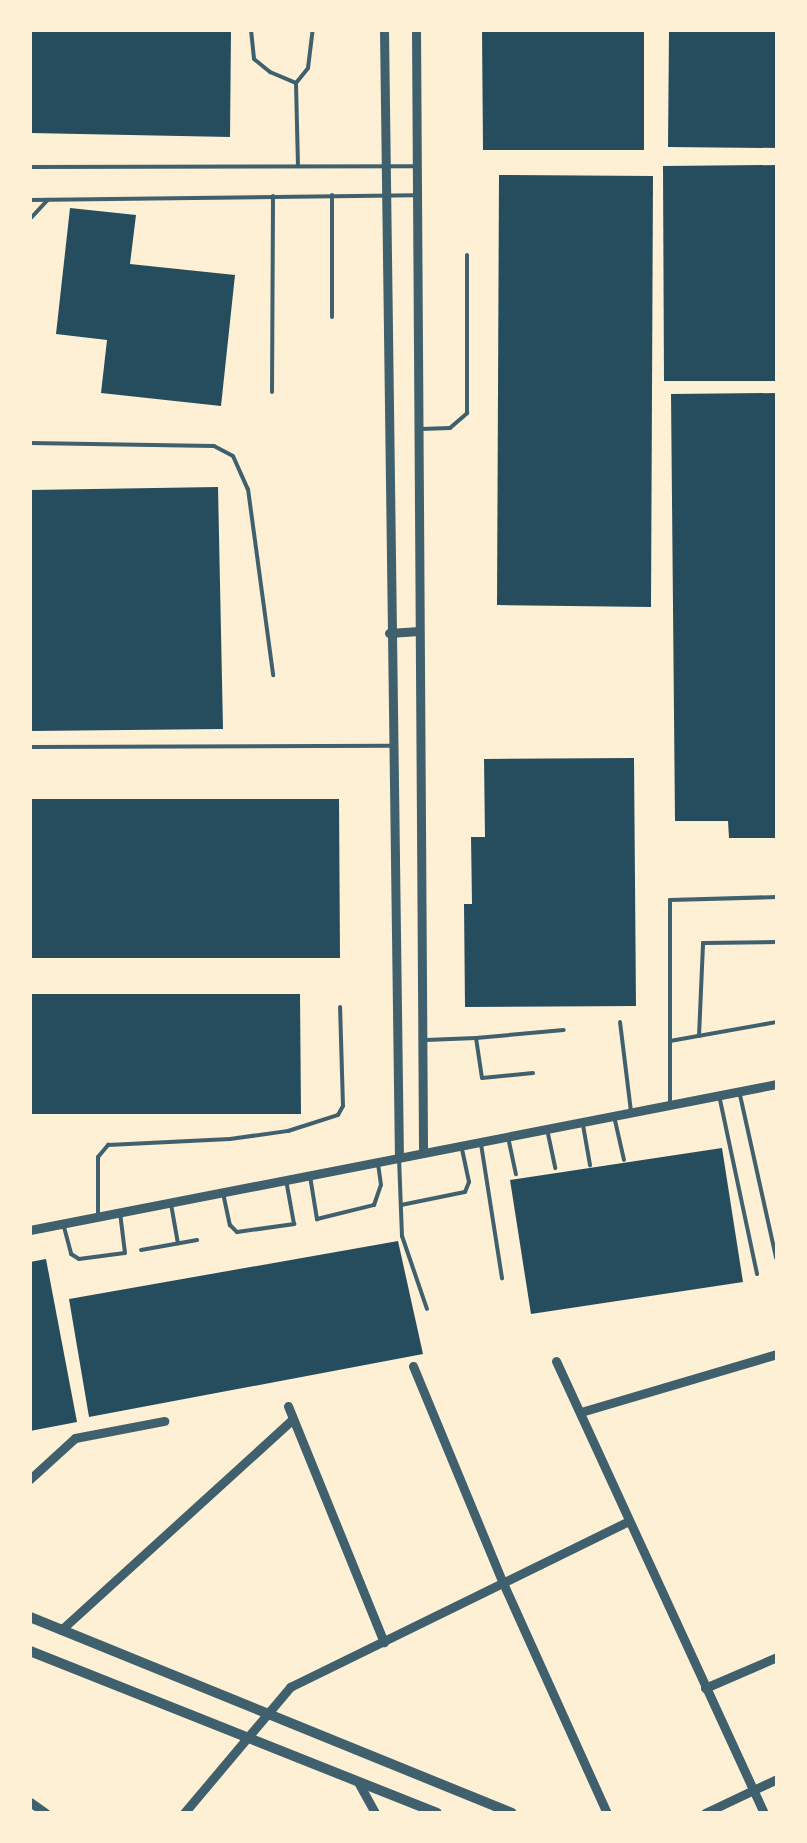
<!DOCTYPE html>
<style>
body{margin:0}
#map{position:relative;width:807px;height:1843px;overflow:hidden;background:#fdf0d5;font-family:"PT Sans",sans-serif}
div>[style]{position:absolute}
[style*='--x']{left:calc(var(--x)*1px);top:calc(var(--y)*1px);width:calc(var(--w)*1px);rotate:calc(var(--a)*1deg)}
.building>*{inset:0;background:#264d5e}
.service>*{height:4px;margin:-2px;padding:0 2px;transform-origin:2px;border-radius:2px;background:#3f606c}
.minor>*{height:9px;margin:-4.5px;padding:0 4.5px;transform-origin:4.5px;border-radius:4.5px;background:#3f606c}
.tertiary>*{height:10px;margin:-5px;padding:0 5px;transform-origin:5px;border-radius:5px;background:#3f606c}
span{translate:-50% -50%;white-space:nowrap;text-align:center;line-height:1.15;-webkit-text-stroke:8px #fdf0d5;paint-order:stroke}
.frame{position:absolute;inset:0;border:32px solid #fdf0d5;pointer-events:none}
</style>
<div id="map">
<div class="building">
<div style="clip-path:polygon(30px 30px,231px 30px,230px 137px,30px 133px)"></div>
<div style="clip-path:polygon(482px 30px,644px 30px,644px 150px,483px 150px)"></div>
<div style="clip-path:polygon(669px 30px,777px 30px,777px 148px,668px 147px)"></div>
<div style="clip-path:polygon(777px 165px,777px 381px,664px 381px,663px 166px)"></div>
<div style="clip-path:polygon(499px 175px,653px 176px,651px 607px,497px 605px)"></div>
<div style="clip-path:polygon(70px 208px,136px 215px,130px 264px,235px 275px,221px 406px,101px 393px,107px 340px,56px 334px)"></div>
<div style="clip-path:polygon(777px 393px,777px 838px,729px 838px,728px 821px,675px 821px,671px 394px)"></div>
<div style="clip-path:polygon(218px 487px,223px 729px,30px 731px,30px 490px)"></div>
<div style="clip-path:polygon(634px 758px,636px 1006px,465px 1007px,464px 904px,472px 904px,471px 837px,485px 837px,484px 759px)"></div>
<div style="clip-path:polygon(30px 799px,339px 799px,340px 958px,30px 958px)"></div>
<div style="clip-path:polygon(30px 994px,300px 994px,301px 1114px,30px 1114px)"></div>
<div style="clip-path:polygon(722px 1148px,743px 1282px,531px 1314px,510px 1180px)"></div>
<div style="clip-path:polygon(398px 1241px,423px 1354px,89px 1417px,69px 1299px)"></div>
<div style="clip-path:polygon(46px 1259px,77px 1422px,30px 1431px,30px 1262px)"></div>
</div>
<div class="service">
<div style="--x:251;--y:30;--w:29;--a:84"></div>
<div style="--x:254;--y:59;--w:21;--a:39"></div>
<div style="--x:270;--y:72;--w:28;--a:23"></div>
<div style="--x:298;--y:166;--w:83;--a:-91.4"></div>
<div style="--x:296;--y:83;--w:19;--a:-51"></div>
<div style="--x:308;--y:68;--w:38;--a:-83"></div>
<div style="--x:30;--y:167;--w:385;--a:-0.1"></div>
<div style="--x:30;--y:200;--w:385;--a:-0.7"></div>
<div style="--x:30;--y:219;--w:26;--a:-47"></div>
<div style="--x:332;--y:317;--w:122;--a:-90"></div>
<div style="--x:272;--y:392;--w:196;--a:-89.7"></div>
<div style="--x:421;--y:429;--w:29;--a:-2"></div>
<div style="--x:450;--y:428;--w:23;--a:-41"></div>
<div style="--x:467;--y:413;--w:158;--a:-90"></div>
<div style="--x:30;--y:443;--w:184;--a:0.9"></div>
<div style="--x:214;--y:446;--w:21;--a:28"></div>
<div style="--x:233;--y:456;--w:36;--a:66"></div>
<div style="--x:248;--y:489;--w:188;--a:82.3"></div>
<div style="--x:30;--y:747;--w:360;--a:-0.2"></div>
<div style="--x:620;--y:1022;--w:91;--a:83"></div>
<div style="--x:699;--y:1036;--w:93;--a:-87.5"></div>
<div style="--x:703;--y:943;--w:74;--a:-0.8"></div>
<div style="--x:426;--y:1040;--w:50;--a:-2.3"></div>
<div style="--x:670;--y:1041;--w:109;--a:-10.1"></div>
<div style="--x:533;--y:1073;--w:51;--a:174.4"></div>
<div style="--x:482;--y:1078;--w:40;--a:-98.5"></div>
<div style="--x:476;--y:1038;--w:88;--a:-5.2"></div>
<div style="--x:719;--y:1095;--w:183;--a:78"></div>
<div style="--x:740;--y:1095;--w:167;--a:77.5"></div>
<div style="--x:670;--y:1103;--w:203;--a:-90"></div>
<div style="--x:670;--y:900;--w:107;--a:-1.6"></div>
<div style="--x:614;--y:1116;--w:45;--a:77.2"></div>
<div style="--x:583;--y:1125;--w:41;--a:80.1"></div>
<div style="--x:547;--y:1129;--w:40;--a:78"></div>
<div style="--x:508;--y:1137;--w:38;--a:78"></div>
<div style="--x:481;--y:1144;--w:136;--a:81.1"></div>
<div style="--x:399;--y:1158;--w:78;--a:87.8"></div>
<div style="--x:402;--y:1236;--w:77;--a:71.1"></div>
<div style="--x:310;--y:1176;--w:44;--a:80.8"></div>
<div style="--x:317;--y:1219;--w:59;--a:-13.8"></div>
<div style="--x:374;--y:1205;--w:21;--a:-71"></div>
<div style="--x:381;--y:1185;--w:21;--a:-98"></div>
<div style="--x:223;--y:1193;--w:33;--a:78"></div>
<div style="--x:230;--y:1225;--w:10;--a:45"></div>
<div style="--x:237;--y:1232;--w:58;--a:-8"></div>
<div style="--x:294;--y:1224;--w:45;--a:-100.3"></div>
<div style="--x:171;--y:1204;--w:40;--a:80"></div>
<div style="--x:401;--y:1205;--w:65;--a:-11.5"></div>
<div style="--x:465;--y:1192;--w:11;--a:-68"></div>
<div style="--x:469;--y:1182;--w:34;--a:-102"></div>
<div style="--x:98;--y:1216;--w:59;--a:-90"></div>
<div style="--x:98;--y:1157;--w:16;--a:-50"></div>
<div style="--x:108;--y:1145;--w:122;--a:-2.8"></div>
<div style="--x:230;--y:1139;--w:59;--a:-7.9"></div>
<div style="--x:288;--y:1131;--w:52;--a:-17.7"></div>
<div style="--x:338;--y:1115;--w:10;--a:-61"></div>
<div style="--x:343;--y:1106;--w:99;--a:-91.7"></div>
<div style="--x:64;--y:1227;--w:28;--a:75"></div>
<div style="--x:71;--y:1254;--w:9;--a:32"></div>
<div style="--x:79;--y:1259;--w:46;--a:-7.4"></div>
<div style="--x:125;--y:1253;--w:41;--a:-97"></div>
<div style="--x:141;--y:1250;--w:57;--a:-10.1"></div>
</div>
<div class="minor">
<div style="--x:384;--y:30;--w:1128;--a:89.24"></div>
<div style="--x:416;--y:30;--w:1123;--a:89.64"></div>
<div style="--x:389;--y:633;--w:30;--a:-4"></div>
<div style="--x:30;--y:1230;--w:761;--a:-11.06"></div>
<div style="--x:556;--y:1361;--w:498;--a:65.3"></div>
<div style="--x:413;--y:1366;--w:235;--a:67.5"></div>
<div style="--x:503;--y:1583;--w:252;--a:65.7"></div>
<div style="--x:288;--y:1406;--w:255;--a:67.9"></div>
<div style="--x:581;--y:1412;--w:204;--a:-16.5"></div>
<div style="--x:30;--y:1479;--w:61;--a:-42.3"></div>
<div style="--x:75;--y:1438;--w:91;--a:-10.8"></div>
<div style="--x:61;--y:1630;--w:311;--a:-42.3"></div>
<div style="--x:705;--y:1688;--w:78;--a:-23.3"></div>
<div style="--x:358;--y:1782;--w:35;--a:61"></div>
<div style="--x:30;--y:1802;--w:19;--a:35"></div>
<div style="--x:184;--y:1813;--w:165;--a:-49.9"></div>
<div style="--x:290;--y:1687;--w:375;--a:-26.1"></div>
<div style="--x:705;--y:1813;--w:80;--a:-25.3"></div>
</div>
<div class="tertiary">
<div style="--x:30;--y:1617;--w:520;--a:22.13"></div>
<div style="--x:30;--y:1651;--w:438;--a:21.7"></div>
</div>
<div class="frame"></div>
</div>
